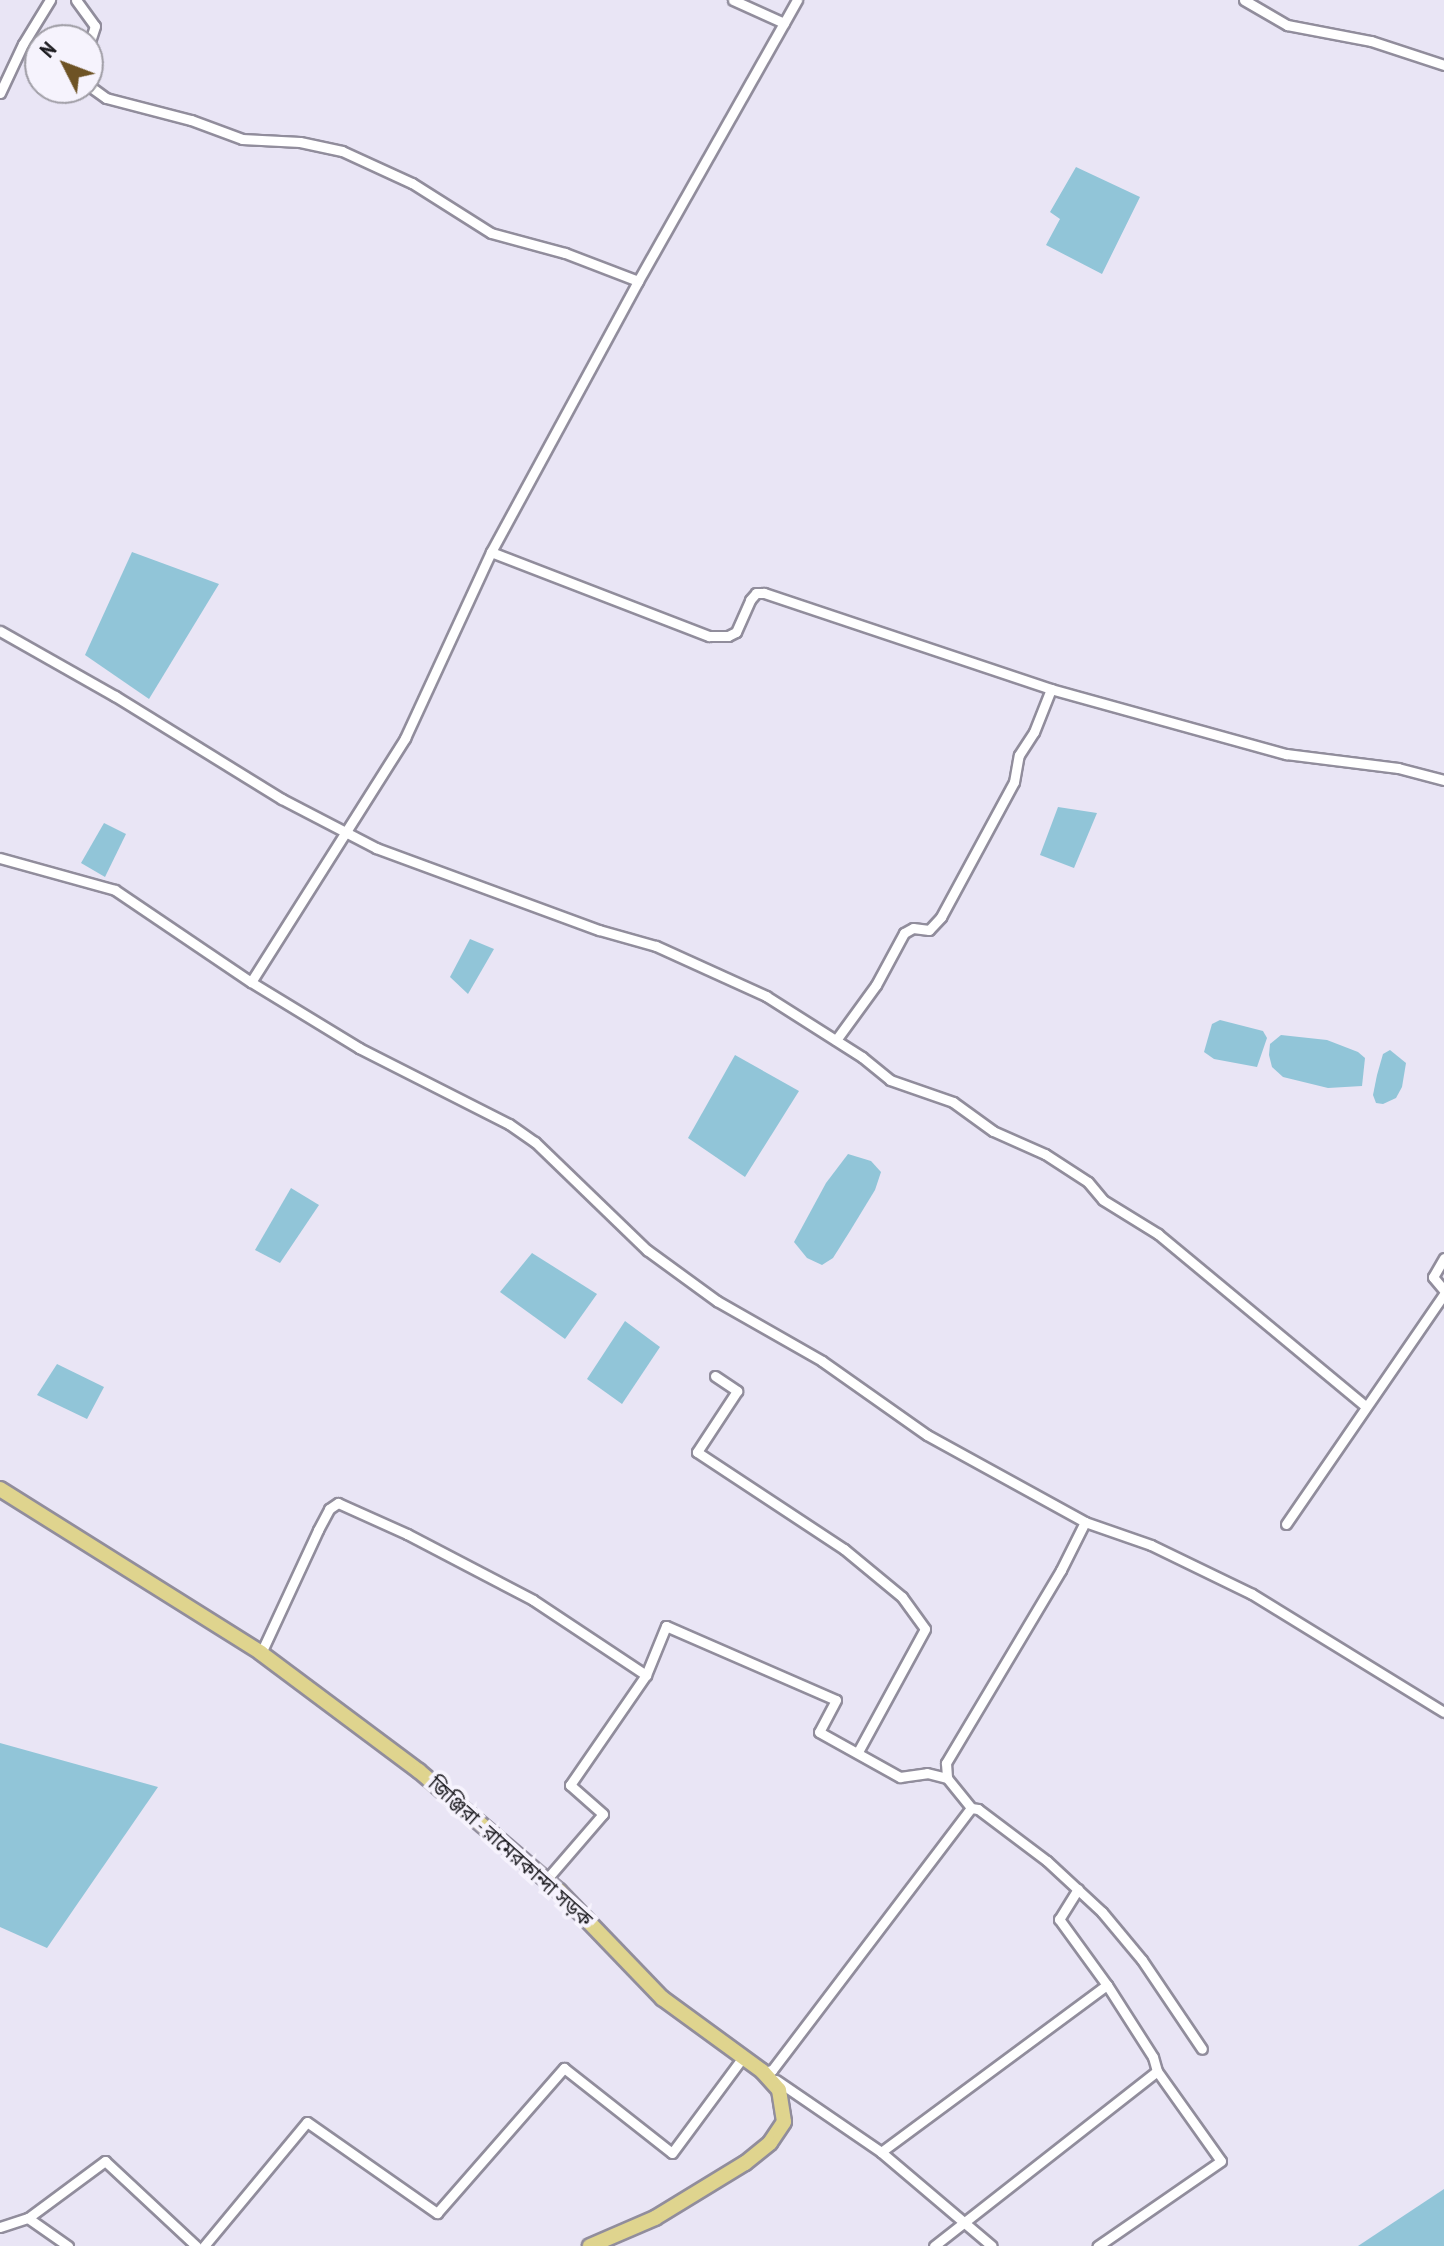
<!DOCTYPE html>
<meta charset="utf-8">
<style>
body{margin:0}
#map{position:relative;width:1444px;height:2246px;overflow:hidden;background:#e9e5f5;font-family:"PT Sans Narrow","Noto Sans Bengali",sans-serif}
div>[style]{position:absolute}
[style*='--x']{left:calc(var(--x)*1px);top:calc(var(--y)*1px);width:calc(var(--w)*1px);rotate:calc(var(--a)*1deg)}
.water>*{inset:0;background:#91c5d8}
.roads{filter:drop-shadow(2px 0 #918d9c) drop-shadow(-2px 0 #918d9c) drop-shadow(0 2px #918d9c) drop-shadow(0 -2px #918d9c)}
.street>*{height:9px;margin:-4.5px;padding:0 4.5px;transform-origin:4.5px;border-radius:4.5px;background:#fff}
.primary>*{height:14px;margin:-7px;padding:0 7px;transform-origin:7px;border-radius:7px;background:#dfd48e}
span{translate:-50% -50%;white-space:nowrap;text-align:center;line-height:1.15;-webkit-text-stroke:8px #f6f3fd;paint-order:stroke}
.street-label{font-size:20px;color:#1c1b20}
.north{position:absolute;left:24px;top:24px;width:80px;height:80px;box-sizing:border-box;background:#f6f3fd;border:2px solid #9f9da5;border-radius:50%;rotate:312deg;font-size:22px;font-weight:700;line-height:32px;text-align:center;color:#1c1b20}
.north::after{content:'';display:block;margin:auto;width:28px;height:36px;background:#6e5325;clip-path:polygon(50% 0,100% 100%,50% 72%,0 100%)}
</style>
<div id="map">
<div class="water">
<div style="clip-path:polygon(1076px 167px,1140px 197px,1102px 274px,1046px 245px,1060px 219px,1050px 212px)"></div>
<div style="clip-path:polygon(132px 552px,219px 584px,149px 699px,85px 655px)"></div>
<div style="clip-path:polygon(1058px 807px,1097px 813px,1074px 868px,1040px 855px)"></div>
<div style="clip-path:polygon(104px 823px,126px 834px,105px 877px,81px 863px)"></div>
<div style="clip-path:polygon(470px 939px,494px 949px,468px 994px,450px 977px)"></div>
<div style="clip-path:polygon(1220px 1020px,1263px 1031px,1267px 1038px,1257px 1067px,1214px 1059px,1204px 1052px,1212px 1024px)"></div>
<div style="clip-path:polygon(1281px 1035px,1327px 1040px,1358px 1052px,1365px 1058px,1362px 1086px,1328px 1088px,1283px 1077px,1272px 1067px,1269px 1055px,1270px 1044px)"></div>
<div style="clip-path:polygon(1390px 1050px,1406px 1063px,1402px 1087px,1396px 1098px,1383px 1104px,1376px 1103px,1373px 1095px,1377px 1075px,1383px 1054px)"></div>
<div style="clip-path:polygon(735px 1055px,799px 1091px,745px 1177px,688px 1138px)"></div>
<div style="clip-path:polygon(848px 1154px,871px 1161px,881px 1172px,875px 1190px,850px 1231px,833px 1258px,822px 1265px,807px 1258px,794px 1242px,826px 1183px)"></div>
<div style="clip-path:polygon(291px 1188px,319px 1205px,280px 1263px,255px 1250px)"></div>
<div style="clip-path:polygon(532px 1253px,597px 1294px,565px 1339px,500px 1292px)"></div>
<div style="clip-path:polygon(625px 1321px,660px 1347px,622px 1404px,587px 1379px)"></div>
<div style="clip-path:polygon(57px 1364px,104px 1387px,87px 1419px,37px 1395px)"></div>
<div style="clip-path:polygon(0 1743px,158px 1787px,47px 1948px,0 1927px)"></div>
<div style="clip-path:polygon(1444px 2189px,1444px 2246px,1358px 2246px)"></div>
</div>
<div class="roads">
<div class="street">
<div style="--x:76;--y:0;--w:32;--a:54"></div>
<div style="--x:95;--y:26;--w:22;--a:108"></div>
<div style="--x:733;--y:0;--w:56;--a:24.3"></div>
<div style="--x:1244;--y:0;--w:50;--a:30.2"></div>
<div style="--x:1287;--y:25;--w:86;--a:10.8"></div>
<div style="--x:1371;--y:41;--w:77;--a:18.2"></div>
<div style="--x:88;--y:85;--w:22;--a:36"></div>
<div style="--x:106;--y:98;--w:88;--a:14.5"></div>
<div style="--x:191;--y:120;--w:54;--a:20.4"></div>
<div style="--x:242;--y:139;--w:58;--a:3"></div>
<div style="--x:300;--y:142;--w:43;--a:12.1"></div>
<div style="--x:342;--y:151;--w:77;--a:24.6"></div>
<div style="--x:412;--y:183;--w:93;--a:32.3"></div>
<div style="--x:491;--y:233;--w:77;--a:15.1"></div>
<div style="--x:565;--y:253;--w:78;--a:21"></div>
<div style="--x:0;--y:93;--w:54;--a:-64.9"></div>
<div style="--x:23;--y:44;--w:52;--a:-58.5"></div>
<div style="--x:491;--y:552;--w:234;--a:21.1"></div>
<div style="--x:709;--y:636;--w:19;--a:0"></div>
<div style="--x:728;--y:636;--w:9;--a:-27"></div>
<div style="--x:736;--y:632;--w:35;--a:-66"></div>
<div style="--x:750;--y:600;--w:9;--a:-49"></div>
<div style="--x:756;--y:593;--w:8;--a:0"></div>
<div style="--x:764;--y:593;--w:303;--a:18.5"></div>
<div style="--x:1051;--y:689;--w:244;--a:15.5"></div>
<div style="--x:1286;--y:754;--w:113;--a:7.1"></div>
<div style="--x:1398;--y:768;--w:48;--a:14.6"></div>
<div style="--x:0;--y:631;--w:132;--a:29.5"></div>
<div style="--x:115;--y:696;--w:196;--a:31.7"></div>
<div style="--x:282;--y:799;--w:106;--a:27.5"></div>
<div style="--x:376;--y:848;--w:238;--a:20.2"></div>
<div style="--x:599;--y:930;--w:59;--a:15.7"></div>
<div style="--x:656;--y:946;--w:121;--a:24.4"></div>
<div style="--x:766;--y:996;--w:114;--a:32.4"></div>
<div style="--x:862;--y:1057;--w:36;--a:39"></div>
<div style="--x:890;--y:1080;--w:67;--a:19.2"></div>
<div style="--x:953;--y:1102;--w:49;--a:35.9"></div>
<div style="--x:993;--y:1131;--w:57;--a:23.9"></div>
<div style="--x:1045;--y:1154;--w:51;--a:33.1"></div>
<div style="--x:1088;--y:1182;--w:23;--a:50"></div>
<div style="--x:1103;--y:1200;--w:65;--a:31.7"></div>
<div style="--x:1158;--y:1234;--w:268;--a:39.7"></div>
<div style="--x:0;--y:858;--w:119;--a:15.5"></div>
<div style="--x:115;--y:890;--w:164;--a:34.1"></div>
<div style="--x:251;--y:982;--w:127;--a:31.4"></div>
<div style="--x:359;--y:1048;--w:168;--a:26.9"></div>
<div style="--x:509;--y:1124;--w:32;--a:35"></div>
<div style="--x:535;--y:1142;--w:156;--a:44"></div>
<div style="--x:647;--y:1250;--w:87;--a:36.1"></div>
<div style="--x:717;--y:1301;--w:121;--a:29.7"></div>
<div style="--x:822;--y:1361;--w:128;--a:35.2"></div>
<div style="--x:927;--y:1435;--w:180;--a:28.8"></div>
<div style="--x:1085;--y:1522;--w:54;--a:116.6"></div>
<div style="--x:1061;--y:1570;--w:225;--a:120.8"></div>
<div style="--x:946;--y:1763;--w:15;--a:86"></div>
<div style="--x:947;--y:1778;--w:38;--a:51"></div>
<div style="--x:971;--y:1808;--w:329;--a:127.2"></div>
<div style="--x:772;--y:2070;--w:9;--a:167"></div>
<div style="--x:251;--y:982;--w:289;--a:-57.7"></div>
<div style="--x:405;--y:738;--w:205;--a:-65.2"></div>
<div style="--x:491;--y:552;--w:308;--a:-61.5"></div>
<div style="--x:638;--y:281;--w:323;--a:-60.5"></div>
<div style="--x:836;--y:1040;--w:68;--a:-54"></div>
<div style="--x:876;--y:985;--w:59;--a:-61.7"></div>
<div style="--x:904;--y:933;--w:10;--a:-29"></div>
<div style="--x:913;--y:928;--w:16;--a:7"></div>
<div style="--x:929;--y:930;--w:18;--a:-47"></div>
<div style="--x:941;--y:917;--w:153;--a:-61.6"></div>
<div style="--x:1014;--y:782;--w:27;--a:-80"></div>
<div style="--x:1019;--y:755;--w:27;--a:-57"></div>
<div style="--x:1034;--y:732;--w:46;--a:-68.4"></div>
<div style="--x:1444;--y:1258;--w:22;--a:120"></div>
<div style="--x:1433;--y:1277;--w:17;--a:50"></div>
<div style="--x:715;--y:1376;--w:27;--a:34"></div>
<div style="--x:737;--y:1391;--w:73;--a:123.3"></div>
<div style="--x:697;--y:1452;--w:176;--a:33.4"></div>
<div style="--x:844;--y:1549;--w:75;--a:39.6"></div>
<div style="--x:902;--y:1597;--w:39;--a:54"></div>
<div style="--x:925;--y:1629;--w:140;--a:118.6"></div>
<div style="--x:1085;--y:1522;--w:70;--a:19.2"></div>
<div style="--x:1151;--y:1545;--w:112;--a:25.9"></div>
<div style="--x:1252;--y:1594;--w:225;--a:31.6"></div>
<div style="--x:1286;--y:1524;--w:279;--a:-55.5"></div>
<div style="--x:261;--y:1653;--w:136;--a:-65.1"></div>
<div style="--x:318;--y:1530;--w:24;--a:-62"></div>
<div style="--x:329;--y:1509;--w:11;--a:-34"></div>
<div style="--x:338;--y:1503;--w:76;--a:24.2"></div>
<div style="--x:407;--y:1534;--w:142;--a:27.6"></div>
<div style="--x:533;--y:1600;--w:136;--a:33.6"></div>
<div style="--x:646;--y:1675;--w:53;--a:-67.8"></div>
<div style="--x:666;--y:1626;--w:185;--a:23.5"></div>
<div style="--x:836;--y:1700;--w:36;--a:118"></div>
<div style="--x:819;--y:1732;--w:93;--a:29.1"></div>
<div style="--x:900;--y:1777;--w:27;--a:-8"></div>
<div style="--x:927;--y:1773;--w:21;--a:14"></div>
<div style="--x:971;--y:1808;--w:7;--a:8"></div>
<div style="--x:978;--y:1809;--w:86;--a:37"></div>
<div style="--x:1047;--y:1861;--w:75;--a:42.8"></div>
<div style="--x:1102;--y:1912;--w:62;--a:50.2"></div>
<div style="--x:1142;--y:1960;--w:107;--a:56"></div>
<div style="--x:546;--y:1880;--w:87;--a:-49.2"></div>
<div style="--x:603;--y:1814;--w:44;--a:-138.7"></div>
<div style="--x:570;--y:1785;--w:134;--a:-55.4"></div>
<div style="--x:1078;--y:1889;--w:36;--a:122"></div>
<div style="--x:1059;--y:1919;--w:82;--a:54"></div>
<div style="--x:1107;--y:1985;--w:85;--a:57.4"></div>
<div style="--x:1153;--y:2057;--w:15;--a:74"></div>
<div style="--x:1157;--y:2071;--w:110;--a:54.6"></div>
<div style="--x:1221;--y:2161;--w:150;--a:145.4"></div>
<div style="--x:776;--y:2080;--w:127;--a:34.4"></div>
<div style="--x:881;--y:2152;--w:145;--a:40.3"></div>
<div style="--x:881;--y:2152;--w:281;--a:-36.5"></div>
<div style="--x:28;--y:2218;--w:49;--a:35"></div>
<div style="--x:0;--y:2227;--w:29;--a:-18"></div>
<div style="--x:28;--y:2218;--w:96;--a:-36.5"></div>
<div style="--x:105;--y:2161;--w:125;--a:43"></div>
<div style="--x:204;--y:2246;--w:161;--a:-50.3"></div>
<div style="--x:307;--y:2122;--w:159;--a:35"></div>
<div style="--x:437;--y:2213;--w:193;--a:-48.8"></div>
<div style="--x:564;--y:2068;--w:137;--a:38.2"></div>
<div style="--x:672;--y:2153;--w:119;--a:-53.5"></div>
<div style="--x:934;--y:2246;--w:283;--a:-38.1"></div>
</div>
<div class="primary">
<div style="--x:0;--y:1489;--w:308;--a:32.1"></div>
<div style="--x:261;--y:1653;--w:197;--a:36.8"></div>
<div style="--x:419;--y:1771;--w:184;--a:40.6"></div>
<div style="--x:559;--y:1891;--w:149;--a:46.1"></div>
<div style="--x:662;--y:1998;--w:124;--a:36.1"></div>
<div style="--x:762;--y:2071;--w:25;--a:48"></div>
<div style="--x:779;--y:2090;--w:32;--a:81"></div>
<div style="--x:784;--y:2122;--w:25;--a:124"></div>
<div style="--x:770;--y:2143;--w:32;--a:141"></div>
<div style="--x:745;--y:2163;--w:105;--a:148.6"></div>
<div style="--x:655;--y:2218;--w:71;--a:156.7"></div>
</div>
</div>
<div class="street-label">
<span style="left:510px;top:1852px;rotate:42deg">জিঞ্জিরা - রামেরকান্দা সড়ক</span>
</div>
<div class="north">N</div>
</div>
